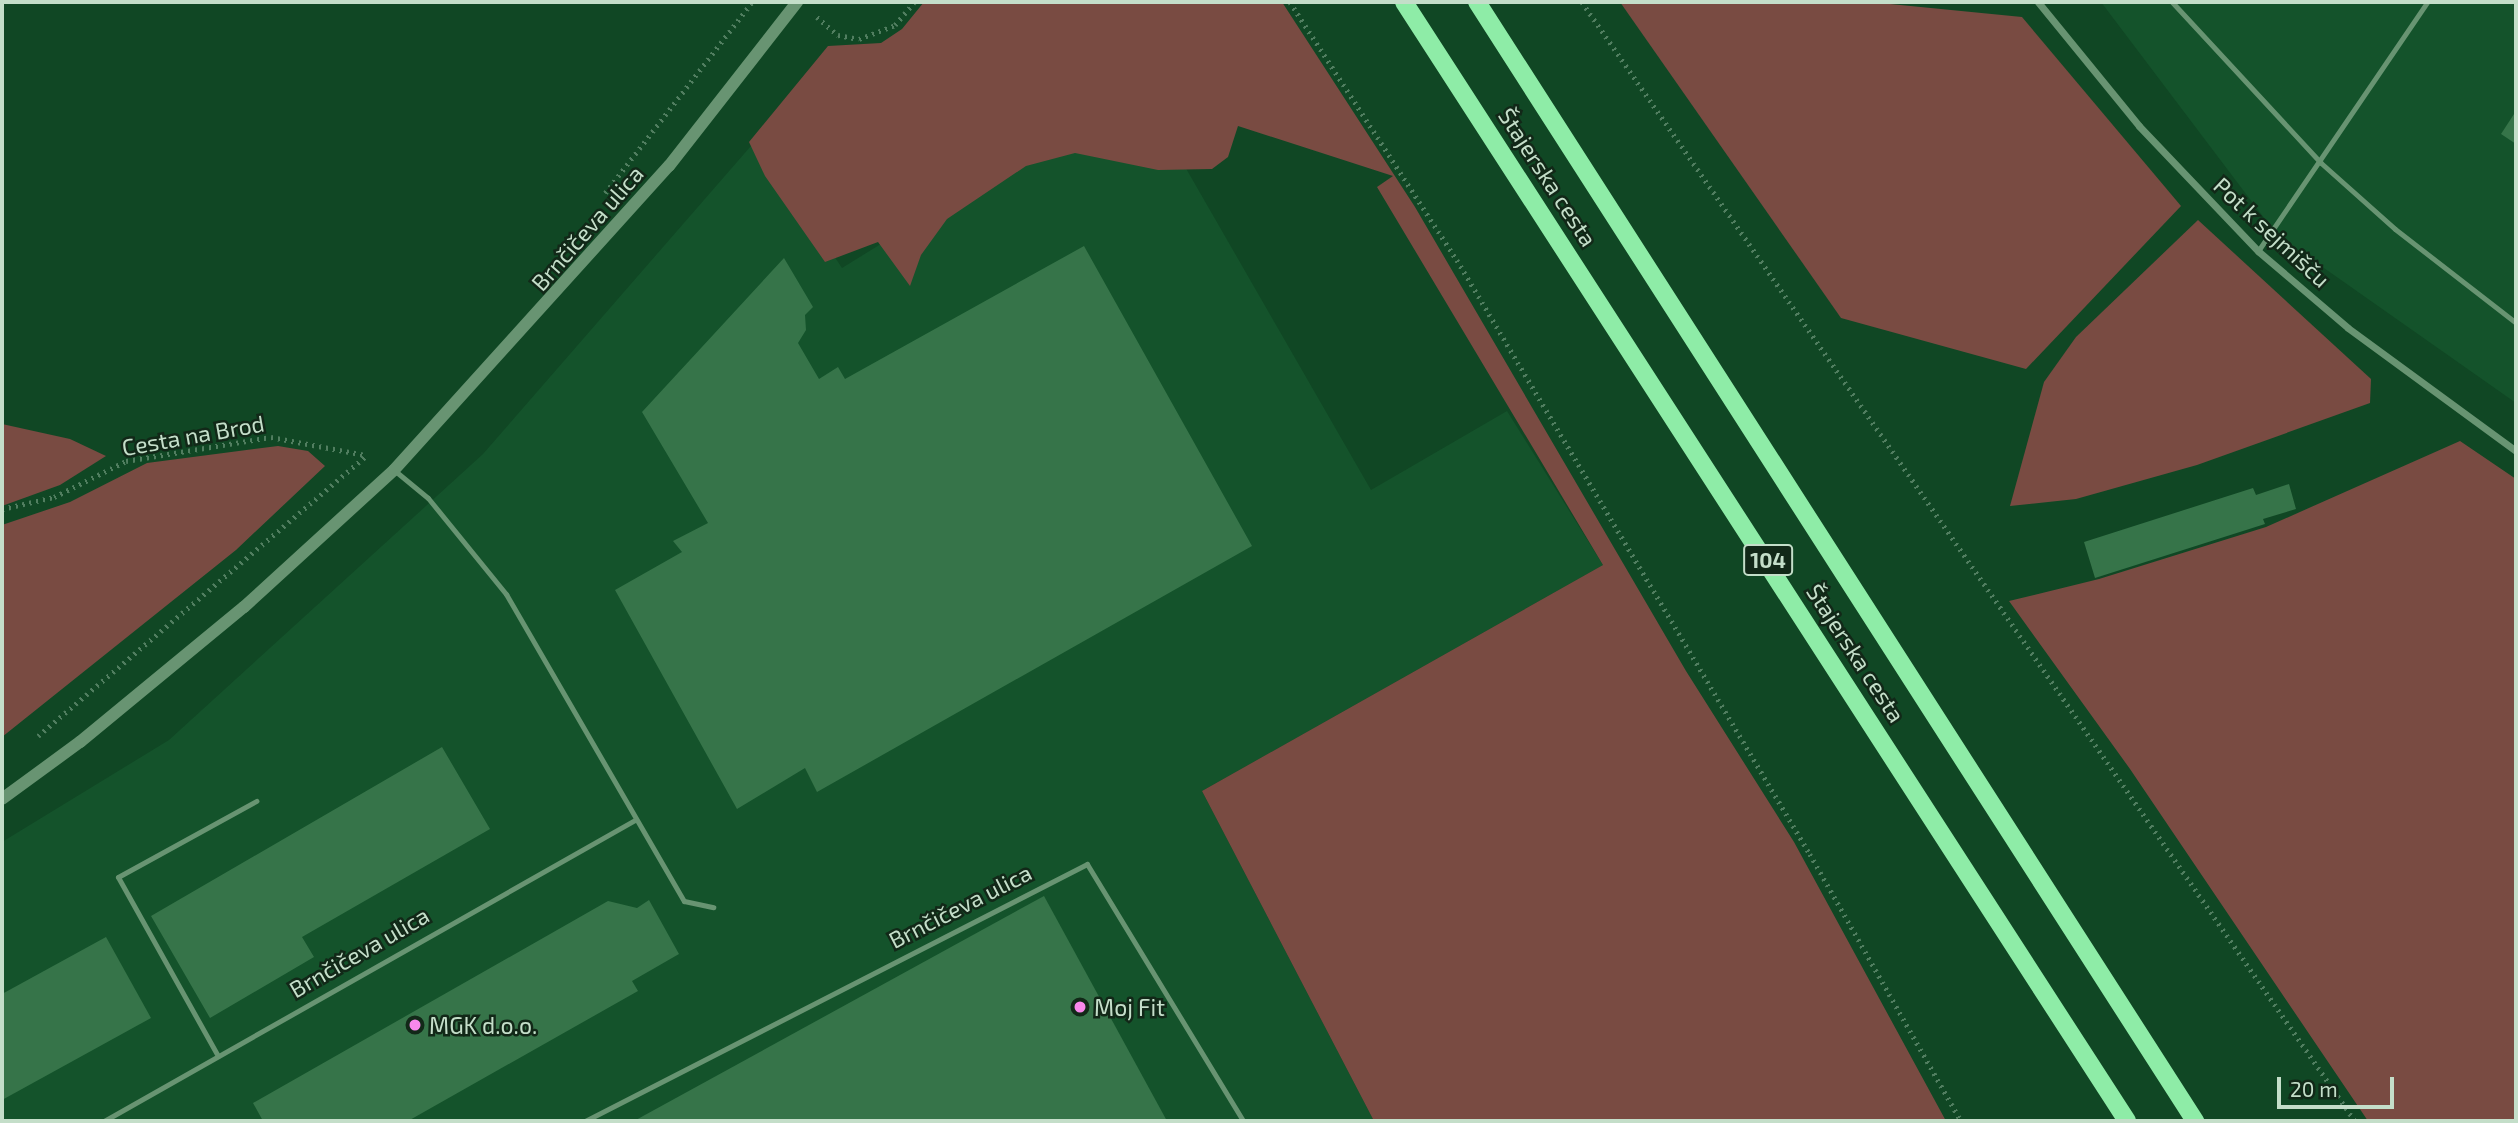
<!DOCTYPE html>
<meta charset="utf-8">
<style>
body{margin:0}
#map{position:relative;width:2518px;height:1123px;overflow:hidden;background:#104724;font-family:"Exo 2",sans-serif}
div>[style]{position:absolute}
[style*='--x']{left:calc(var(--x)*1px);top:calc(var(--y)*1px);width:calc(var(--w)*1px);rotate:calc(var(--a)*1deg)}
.built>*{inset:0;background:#14532b}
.green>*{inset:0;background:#794b42}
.building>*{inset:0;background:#367449}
.path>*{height:4.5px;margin-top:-2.25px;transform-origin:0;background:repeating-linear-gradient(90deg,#517e60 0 2px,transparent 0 7px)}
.service>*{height:5px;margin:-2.5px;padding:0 2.5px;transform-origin:2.5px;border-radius:2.5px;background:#689472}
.minor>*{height:7px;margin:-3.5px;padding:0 3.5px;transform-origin:3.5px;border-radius:3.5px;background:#689472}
.tertiary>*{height:12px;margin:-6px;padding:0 6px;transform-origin:6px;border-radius:6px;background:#689472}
.primary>*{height:18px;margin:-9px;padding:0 9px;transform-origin:9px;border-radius:9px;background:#8eeca7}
.dots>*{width:19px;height:19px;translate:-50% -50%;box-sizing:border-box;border:4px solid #122818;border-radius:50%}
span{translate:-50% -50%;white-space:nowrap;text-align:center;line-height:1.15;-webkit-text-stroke:5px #122818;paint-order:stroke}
.shield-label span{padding:2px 5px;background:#122818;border:2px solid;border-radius:5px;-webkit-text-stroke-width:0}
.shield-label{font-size:21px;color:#c4dec9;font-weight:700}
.street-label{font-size:23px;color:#c4dec9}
.poi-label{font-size:23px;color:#c4dec9}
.left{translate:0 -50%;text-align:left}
.frame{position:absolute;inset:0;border:4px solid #c4dec9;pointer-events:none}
.scale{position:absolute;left:2277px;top:1077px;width:117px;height:32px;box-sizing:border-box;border:4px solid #c4dec9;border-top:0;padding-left:9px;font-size:21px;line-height:24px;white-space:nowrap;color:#c4dec9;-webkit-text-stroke:5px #122818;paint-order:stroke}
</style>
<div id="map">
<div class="built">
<div style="clip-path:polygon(2101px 2px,2516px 2px,2516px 403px,2277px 235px)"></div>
<div style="clip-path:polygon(1138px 85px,1371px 490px,1507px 411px,1603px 565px,1202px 791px,1374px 1121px,2px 1121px,2px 842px,169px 740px,483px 454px,757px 139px,842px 268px)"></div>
</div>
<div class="green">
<div style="clip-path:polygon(924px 2px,1282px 2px,1415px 207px,1686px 671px,1794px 842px,1946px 1121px,1374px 1121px,1202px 791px,1603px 565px,1377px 187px,1393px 176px,1238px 126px,1228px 157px,1212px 169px,1158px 170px,1075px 153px,1026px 166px,947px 219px,921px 255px,910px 286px,878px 242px,825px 262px,765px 176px,749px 142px,828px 46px,881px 43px,902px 29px)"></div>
<div style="clip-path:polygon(1620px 2px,1870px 2px,2022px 17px,2181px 206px,2026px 369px,1841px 318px)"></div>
<div style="clip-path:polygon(2198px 220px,2371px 379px,2370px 403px,2197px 465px,2076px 499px,2010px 506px,2044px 382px,2076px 337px)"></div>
<div style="clip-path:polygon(2px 424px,70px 439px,106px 456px,60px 485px,2px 506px)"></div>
<div style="clip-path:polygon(2460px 441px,2516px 479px,2516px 1121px,2368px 1121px,2130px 769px,2009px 601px,2099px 579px,2266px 527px)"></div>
<div style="clip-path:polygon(278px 446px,308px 451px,325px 466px,236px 550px,2px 737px,2px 525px,70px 502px,147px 463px)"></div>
</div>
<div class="building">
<div style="clip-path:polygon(2516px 111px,2516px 144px,2501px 134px)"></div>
<div style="clip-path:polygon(1084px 246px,1252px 546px,817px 792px,805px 768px,737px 809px,615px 590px,682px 552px,673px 541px,708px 523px,642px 412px,784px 258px,813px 307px,805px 315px,806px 330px,798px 343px,819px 379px,838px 367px,845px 379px)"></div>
<div style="clip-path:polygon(2289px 484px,2296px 509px,2263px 519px,2265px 524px,2095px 578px,2084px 542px,2253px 488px,2256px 495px)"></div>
<div style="clip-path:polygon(442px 747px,490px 829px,302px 937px,314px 957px,210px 1018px,151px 916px)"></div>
<div style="clip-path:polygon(1044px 896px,1167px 1121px,634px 1121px)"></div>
<div style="clip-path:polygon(649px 900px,679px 954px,632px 981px,638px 991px,408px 1121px,263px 1121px,253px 1103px,608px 901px,637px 908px)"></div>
<div style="clip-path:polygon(106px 937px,151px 1018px,2px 1100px,2px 994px)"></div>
</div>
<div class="path">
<div style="--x:1290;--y:2;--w:307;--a:57.1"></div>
<div style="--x:1457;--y:260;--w:691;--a:59.28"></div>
<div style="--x:1810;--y:854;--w:307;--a:60.5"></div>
<div style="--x:1582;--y:2;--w:1360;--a:55.36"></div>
<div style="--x:817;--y:17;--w:28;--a:41"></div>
<div style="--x:838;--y:35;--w:21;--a:11"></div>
<div style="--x:859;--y:39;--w:39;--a:-21"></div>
<div style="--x:895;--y:25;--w:30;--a:-50"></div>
<div style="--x:605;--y:193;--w:241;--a:-52.4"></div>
<div style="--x:2;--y:509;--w:53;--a:-13"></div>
<div style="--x:54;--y:497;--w:80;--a:-26.6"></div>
<div style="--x:126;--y:461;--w:147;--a:-9.4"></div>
<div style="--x:271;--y:437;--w:96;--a:10.8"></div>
<div style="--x:38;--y:736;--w:433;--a:-40.5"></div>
</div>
<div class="service">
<div style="--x:2172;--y:2;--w:219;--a:47.2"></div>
<div style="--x:2321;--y:163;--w:99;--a:41.7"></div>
<div style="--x:2395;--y:229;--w:153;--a:37.8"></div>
<div style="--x:2258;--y:251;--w:301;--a:-55.8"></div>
<div style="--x:394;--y:470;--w:44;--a:39.5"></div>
<div style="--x:428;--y:498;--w:124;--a:50.9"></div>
<div style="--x:506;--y:594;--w:355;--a:59.9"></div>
<div style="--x:684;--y:901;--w:30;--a:12"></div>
<div style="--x:218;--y:1056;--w:205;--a:-119.2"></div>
<div style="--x:118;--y:877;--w:158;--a:-28.8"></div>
<div style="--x:104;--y:1121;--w:610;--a:-29.55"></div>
<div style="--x:585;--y:1121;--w:564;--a:-27.11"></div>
<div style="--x:1087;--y:864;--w:301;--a:58.7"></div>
</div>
<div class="minor">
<div style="--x:2038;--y:2;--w:160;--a:50.8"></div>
<div style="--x:2139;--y:126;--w:173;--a:46.4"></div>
<div style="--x:2258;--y:251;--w:118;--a:40.5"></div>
<div style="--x:2348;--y:328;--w:208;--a:36.2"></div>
</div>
<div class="tertiary">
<div style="--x:2;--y:799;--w:97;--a:-36.2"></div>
<div style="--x:80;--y:742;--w:212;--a:-39.5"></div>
<div style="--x:244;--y:607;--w:203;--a:-42.4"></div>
<div style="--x:394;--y:470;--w:410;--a:-47.9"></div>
<div style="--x:669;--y:166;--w:208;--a:-52"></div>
</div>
<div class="primary">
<div style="--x:1404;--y:2;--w:1332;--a:57.13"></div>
<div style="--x:1477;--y:2;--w:1330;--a:57.31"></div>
</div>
<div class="dots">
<div style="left:1080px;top:1007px;background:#f888eb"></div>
<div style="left:415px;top:1025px;background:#f888eb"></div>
</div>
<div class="shield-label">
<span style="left:1768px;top:560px">104</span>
</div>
<div class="street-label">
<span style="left:1548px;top:177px;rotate:57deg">Štajerska cesta</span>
<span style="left:587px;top:228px;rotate:-49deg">Brnčičeva ulica</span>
<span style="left:2272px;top:232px;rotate:43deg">Pot k sejmišču</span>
<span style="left:193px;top:435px;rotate:-10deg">Cesta na Brod</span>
<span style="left:1856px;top:653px;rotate:57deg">Štajerska cesta</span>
<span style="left:960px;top:906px;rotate:-27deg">Brnčičeva ulica</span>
<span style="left:359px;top:952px;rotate:-30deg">Brnčičeva ulica</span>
</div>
<div class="poi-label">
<span class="left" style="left:1094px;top:1007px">Moj Fit</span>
<span class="left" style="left:429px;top:1025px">MGK d.o.o.</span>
</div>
<div class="frame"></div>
<div class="scale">20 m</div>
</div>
